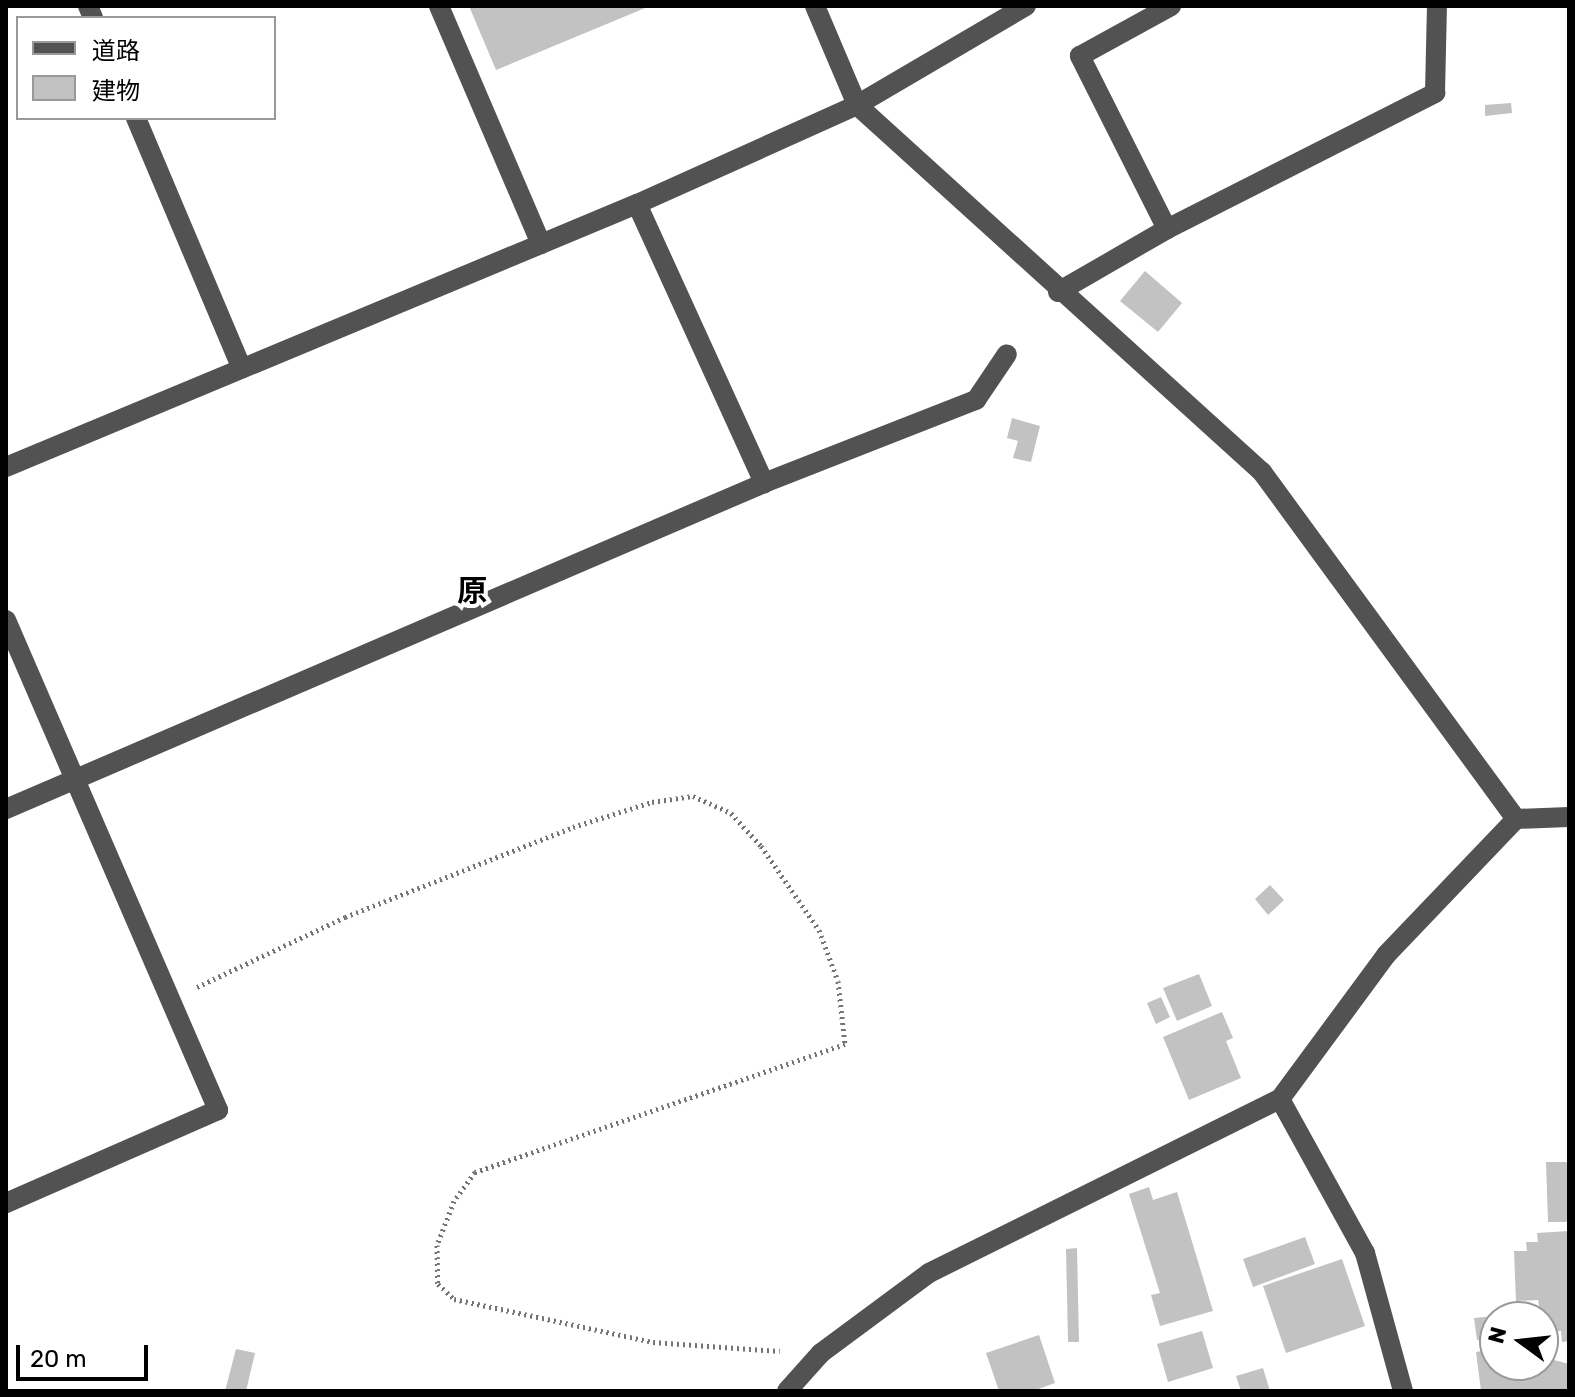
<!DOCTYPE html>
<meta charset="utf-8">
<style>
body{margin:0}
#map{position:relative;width:1575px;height:1397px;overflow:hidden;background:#fff;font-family:Rubik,"Noto Sans JP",sans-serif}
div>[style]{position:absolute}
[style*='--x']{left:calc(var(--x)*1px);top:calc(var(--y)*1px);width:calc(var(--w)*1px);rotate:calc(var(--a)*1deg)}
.building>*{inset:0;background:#c2c2c2}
.path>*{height:5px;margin-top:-2.5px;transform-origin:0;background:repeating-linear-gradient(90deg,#747474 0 2px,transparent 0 6px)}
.minor>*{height:20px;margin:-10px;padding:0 10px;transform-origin:10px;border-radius:10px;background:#525252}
span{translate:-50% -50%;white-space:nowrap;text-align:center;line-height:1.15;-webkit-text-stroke:8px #fff;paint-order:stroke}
.quarter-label{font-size:30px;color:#000;font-weight:700}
.frame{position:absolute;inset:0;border:8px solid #000;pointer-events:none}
.legend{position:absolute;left:16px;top:16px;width:260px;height:104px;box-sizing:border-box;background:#fff;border:2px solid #999;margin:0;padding:10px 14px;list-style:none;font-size:24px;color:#000}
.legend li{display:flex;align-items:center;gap:16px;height:40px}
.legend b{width:40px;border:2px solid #999}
.north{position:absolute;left:1479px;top:1301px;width:80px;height:80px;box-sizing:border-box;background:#fff;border:2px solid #999;border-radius:50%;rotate:285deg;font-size:22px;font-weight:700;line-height:32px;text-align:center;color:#000}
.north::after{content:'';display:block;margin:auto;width:28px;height:36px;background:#000;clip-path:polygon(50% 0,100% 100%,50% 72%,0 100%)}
.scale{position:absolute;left:16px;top:1345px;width:132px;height:36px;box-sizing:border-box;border:4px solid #000;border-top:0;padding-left:10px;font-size:24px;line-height:28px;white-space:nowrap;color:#000;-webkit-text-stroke:6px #fff;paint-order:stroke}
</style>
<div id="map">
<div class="building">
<div style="clip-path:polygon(469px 6px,650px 6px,496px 70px)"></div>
<div style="clip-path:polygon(1511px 103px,1512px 113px,1485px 116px,1485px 105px)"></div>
<div style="clip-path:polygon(1145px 271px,1182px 303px,1158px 332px,1120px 301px)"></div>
<div style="clip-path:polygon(1012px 418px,1040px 426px,1031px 462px,1013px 458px,1018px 441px,1007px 438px)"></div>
<div style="clip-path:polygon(1270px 885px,1284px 900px,1268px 915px,1255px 899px)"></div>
<div style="clip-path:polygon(1199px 974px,1212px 1006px,1177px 1021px,1163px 988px)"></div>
<div style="clip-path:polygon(1161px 997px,1170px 1017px,1156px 1024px,1147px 1003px)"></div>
<div style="clip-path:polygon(1222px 1012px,1233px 1038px,1226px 1041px,1241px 1078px,1189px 1100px,1163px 1037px)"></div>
<div style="clip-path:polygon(1546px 1162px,1569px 1162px,1569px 1222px,1548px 1222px)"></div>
<div style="clip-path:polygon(1149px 1187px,1153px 1200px,1177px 1192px,1213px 1311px,1160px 1326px,1151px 1295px,1160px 1293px,1129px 1194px)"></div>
<div style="clip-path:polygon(1569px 1231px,1569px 1341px,1562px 1342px,1561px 1331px,1543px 1332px,1538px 1300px,1516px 1301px,1514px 1251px,1527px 1251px,1526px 1242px,1538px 1242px,1537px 1233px)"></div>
<div style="clip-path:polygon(1305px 1237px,1315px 1264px,1253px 1287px,1243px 1259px)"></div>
<div style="clip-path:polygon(1077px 1248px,1079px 1342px,1068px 1342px,1066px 1249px)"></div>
<div style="clip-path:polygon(1342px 1259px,1365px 1326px,1286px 1353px,1263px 1286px)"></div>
<div style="clip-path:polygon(1495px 1316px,1495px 1338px,1477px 1340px,1474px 1318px)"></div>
<div style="clip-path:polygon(1202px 1331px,1213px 1368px,1168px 1382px,1157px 1344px)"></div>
<div style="clip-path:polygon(1039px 1335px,1055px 1383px,1033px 1391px,999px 1391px,986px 1353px)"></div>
<div style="clip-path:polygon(236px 1349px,255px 1353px,246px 1391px,225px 1391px)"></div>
<div style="clip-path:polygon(1495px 1349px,1495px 1365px,1543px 1365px,1543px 1357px,1569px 1364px,1569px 1391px,1481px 1391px,1476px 1352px)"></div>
<div style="clip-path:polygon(1263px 1368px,1270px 1391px,1241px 1391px,1236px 1376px)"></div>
</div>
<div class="path">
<div style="--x:197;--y:987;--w:164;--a:-25.3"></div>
<div style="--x:345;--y:917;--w:245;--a:-21.5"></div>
<div style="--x:573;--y:827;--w:83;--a:-17.6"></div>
<div style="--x:652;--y:802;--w:41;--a:-8.3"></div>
<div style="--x:693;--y:796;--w:42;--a:24.1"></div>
<div style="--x:731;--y:813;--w:45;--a:47.7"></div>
<div style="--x:761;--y:846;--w:102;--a:55.4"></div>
<div style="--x:819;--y:930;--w:54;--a:69.6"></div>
<div style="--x:838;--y:981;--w:63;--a:83.7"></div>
<div style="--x:845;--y:1044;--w:392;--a:160.9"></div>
<div style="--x:475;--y:1172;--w:36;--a:126"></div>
<div style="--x:454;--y:1201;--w:47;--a:111.1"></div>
<div style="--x:437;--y:1245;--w:39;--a:89"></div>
<div style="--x:438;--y:1284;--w:22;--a:43"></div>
<div style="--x:454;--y:1299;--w:204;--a:12.2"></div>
<div style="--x:653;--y:1342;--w:127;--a:4.1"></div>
</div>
<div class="minor">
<div style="--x:88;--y:6;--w:13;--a:67"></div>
<div style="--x:439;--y:6;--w:259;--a:66.8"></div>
<div style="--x:815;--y:6;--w:108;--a:67"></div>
<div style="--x:857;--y:105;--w:547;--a:42.18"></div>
<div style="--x:1262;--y:472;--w:430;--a:53.8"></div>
<div style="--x:136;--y:118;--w:272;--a:67.1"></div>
<div style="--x:637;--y:204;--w:307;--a:65.5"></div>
<div style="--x:1167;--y:229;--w:194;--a:-116.7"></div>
<div style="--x:1080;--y:56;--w:104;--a:-28.8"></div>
<div style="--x:1058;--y:292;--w:126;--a:-30"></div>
<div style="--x:1167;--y:229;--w:301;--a:-26.9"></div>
<div style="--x:1435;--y:93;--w:87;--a:-88.7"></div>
<div style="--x:6;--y:467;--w:684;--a:-22.63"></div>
<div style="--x:637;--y:204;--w:241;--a:-24.2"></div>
<div style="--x:857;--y:105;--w:196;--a:-30.4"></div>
<div style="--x:6;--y:620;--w:534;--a:66.6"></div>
<div style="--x:218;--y:1110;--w:232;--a:156.3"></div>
<div style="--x:6;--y:809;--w:825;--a:-23.27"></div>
<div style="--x:764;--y:483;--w:228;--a:-21.4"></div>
<div style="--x:976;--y:400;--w:55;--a:-56"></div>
<div style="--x:1280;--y:1099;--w:176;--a:61.1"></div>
<div style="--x:1365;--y:1253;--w:143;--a:74.6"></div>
<div style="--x:787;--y:1391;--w:51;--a:-48.2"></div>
<div style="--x:821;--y:1353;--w:134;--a:-36.5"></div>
<div style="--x:929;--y:1273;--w:392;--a:-26.4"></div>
<div style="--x:1280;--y:1099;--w:179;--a:-53.6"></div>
<div style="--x:1386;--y:955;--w:188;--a:-46.3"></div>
<div style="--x:1516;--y:819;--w:53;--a:-2.2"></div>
</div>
<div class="quarter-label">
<span style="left:472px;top:591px">原</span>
</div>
<div class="frame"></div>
<ul class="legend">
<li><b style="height:10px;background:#525252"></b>道路</li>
<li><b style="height:22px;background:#c2c2c2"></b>建物</li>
</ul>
<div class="north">N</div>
<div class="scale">20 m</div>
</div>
